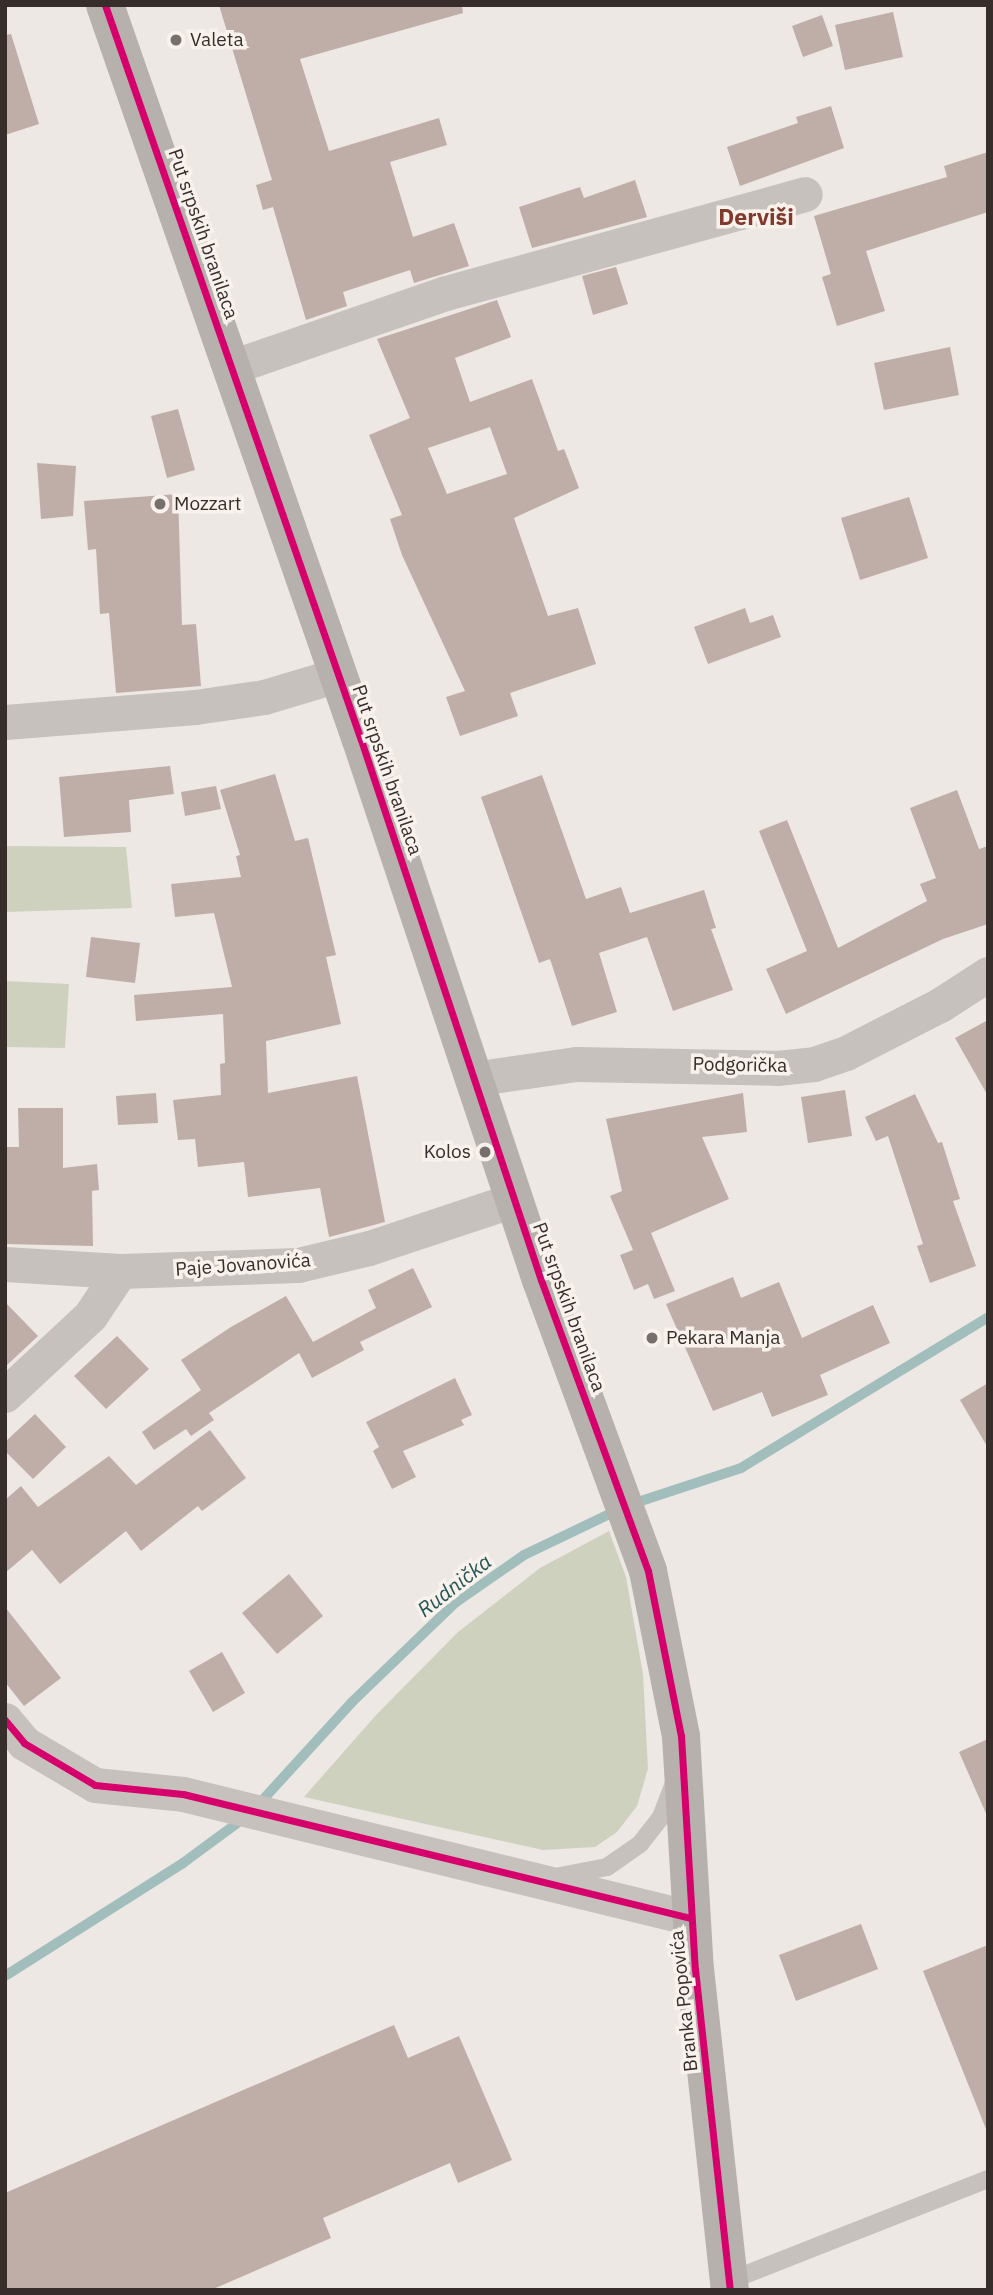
<!DOCTYPE html>
<meta charset="utf-8">
<style>
body{margin:0}
#map{position:relative;width:993px;height:2295px;overflow:hidden;background:#ede8e4;font-family:"IBM Plex Sans",sans-serif}
div>[style]{position:absolute}
[style*='--x']{left:calc(var(--x)*1px);top:calc(var(--y)*1px);width:calc(var(--w)*1px);rotate:calc(var(--a)*1deg)}
.green>*{inset:0;background:#cfd1bf}
.stream>*{height:10px;margin:-5px;padding:0 5px;transform-origin:5px;border-radius:5px;background:#a1bebc}
.building>*{inset:0;background:#bfada8}
.lane>*{height:18px;margin:-9px;padding:0 9px;transform-origin:9px;border-radius:9px;background:#c7c1bd}
.street>*{height:35px;margin:-17.5px;padding:0 17.5px;transform-origin:17.5px;border-radius:17.5px;background:#c7c1bd}
.secondary>*{height:38px;margin:-19px;padding:0 19px;transform-origin:19px;border-radius:19px;background:#b7b1ad}
.cycleway>*{height:7px;margin:-3.5px;padding:0 3.5px;transform-origin:3.5px;border-radius:3.5px;background:#d6006c}
.dots>*{width:19px;height:19px;translate:-50% -50%;box-sizing:border-box;border:4px solid #f9f2ec;border-radius:50%}
span{translate:-50% -50%;white-space:nowrap;text-align:center;line-height:1.15;-webkit-text-stroke:7px #f9f2ec;paint-order:stroke}
.poi-label{font-size:19px;color:#372e2b}
.left{translate:0 -50%;text-align:left}
.right{translate:-100% -50%;text-align:right}
.street-label{font-size:19px;color:#372e2b}
.water-label{font-size:21px;color:#245656;font-style:italic}
.quarter-label{font-size:23px;color:#80392b;font-weight:700}
.frame{position:absolute;inset:0;border:7px solid #372e2b;pointer-events:none}
</style>
<div id="map">
<div class="green">
<div style="clip-path:polygon(5px 846px,126px 847px,132px 908px,5px 912px)"></div>
<div style="clip-path:polygon(5px 981px,69px 984px,65px 1048px,5px 1047px)"></div>
<div style="clip-path:polygon(609px 1531px,626px 1577px,643px 1674px,648px 1769px,637px 1806px,617px 1832px,595px 1847px,543px 1850px,304px 1797px,376px 1715px,458px 1632px,540px 1568px)"></div>
</div>
<div class="stream">
<div style="--x:632;--y:1504;--w:115;--a:-18.3"></div>
<div style="--x:741;--y:1468;--w:289;--a:-31.4"></div>
<div style="--x:258;--y:1805;--w:139;--a:-47.6"></div>
<div style="--x:352;--y:1702;--w:143;--a:-43.9"></div>
<div style="--x:455;--y:1603;--w:84;--a:-34.8"></div>
<div style="--x:524;--y:1555;--w:104;--a:-25.6"></div>
<div style="--x:5;--y:1976;--w:211;--a:-32.4"></div>
<div style="--x:183;--y:1863;--w:76;--a:-36.4"></div>
</div>
<div class="building">
<div style="clip-path:polygon(219px 5px,462px 5px,463px 13px,300px 59px,329px 151px,439px 118px,447px 145px,390px 162px,413px 237px,454px 223px,469px 266px,414px 283px,410px 270px,343px 292px,347px 306px,306px 320px,273px 207px,263px 210px,256px 185px,272px 180px)"></div>
<div style="clip-path:polygon(893px 12px,903px 57px,845px 70px,835px 25px)"></div>
<div style="clip-path:polygon(822px 15px,833px 46px,803px 57px,792px 26px)"></div>
<div style="clip-path:polygon(11px 34px,39px 124px,5px 135px,5px 35px)"></div>
<div style="clip-path:polygon(831px 106px,844px 148px,740px 186px,727px 147px,798px 123px,796px 117px)"></div>
<div style="clip-path:polygon(988px 152px,988px 212px,866px 251px,885px 311px,837px 326px,822px 277px,831px 274px,814px 216px,947px 177px,944px 166px)"></div>
<div style="clip-path:polygon(635px 180px,647px 217px,532px 248px,519px 207px,580px 187px,584px 198px)"></div>
<div style="clip-path:polygon(616px 267px,628px 304px,593px 315px,582px 276px)"></div>
<div style="clip-path:polygon(evenodd,497px 300px,511px 337px,455px 358px,470px 402px,532px 379px,558px 451px,564px 449px,579px 488px,514px 518px,548px 616px,578px 608px,596px 664px,510px 693px,518px 716px,460px 736px,446px 697px,465px 691px,402px 555px,390px 519px,402px 515px,369px 435px,410px 418px,377px 339px,497px 300px,490px 427px,507px 474px,447px 494px,428px 448px,490px 427px)"></div>
<div style="clip-path:polygon(950px 347px,959px 395px,884px 410px,874px 363px)"></div>
<div style="clip-path:polygon(178px 409px,195px 470px,167px 478px,151px 416px)"></div>
<div style="clip-path:polygon(37px 463px,76px 466px,73px 516px,41px 519px)"></div>
<div style="clip-path:polygon(178px 494px,182px 625px,196px 624px,201px 686px,116px 693px,109px 613px,100px 614px,96px 549px,88px 550px,84px 501px)"></div>
<div style="clip-path:polygon(909px 497px,928px 558px,860px 580px,841px 518px)"></div>
<div style="clip-path:polygon(745px 608px,750px 623px,773px 615px,781px 637px,708px 664px,694px 627px)"></div>
<div style="clip-path:polygon(170px 766px,174px 794px,129px 800px,131px 832px,64px 837px,59px 777px)"></div>
<div style="clip-path:polygon(275px 774px,295px 841px,308px 838px,336px 955px,326px 957px,341px 1024px,266px 1041px,268px 1093px,357px 1076px,385px 1222px,329px 1237px,320px 1188px,248px 1197px,244px 1162px,198px 1167px,195px 1139px,178px 1140px,173px 1100px,221px 1095px,220px 1064px,225px 1063px,223px 1014px,136px 1021px,134px 995px,232px 987px,214px 913px,175px 917px,171px 884px,241px 877px,236px 856px,240px 855px,220px 790px)"></div>
<div style="clip-path:polygon(542px 775px,586px 899px,621px 887px,630px 913px,704px 890px,716px 928px,711px 929px,733px 990px,673px 1011px,647px 937px,599px 953px,617px 1012px,572px 1026px,550px 959px,539px 963px,481px 797px)"></div>
<div style="clip-path:polygon(216px 786px,221px 809px,185px 816px,181px 792px)"></div>
<div style="clip-path:polygon(957px 790px,979px 849px,988px 846px,988px 924px,943px 939px,786px 1014px,766px 969px,807px 951px,759px 831px,787px 820px,838px 948px,927px 901px,920px 884px,936px 878px,910px 808px)"></div>
<div style="clip-path:polygon(91px 937px,140px 943px,135px 983px,86px 977px)"></div>
<div style="clip-path:polygon(988px 1020px,988px 1096px,955px 1038px)"></div>
<div style="clip-path:polygon(845px 1090px,852px 1136px,808px 1143px,801px 1097px)"></div>
<div style="clip-path:polygon(156px 1093px,158px 1123px,118px 1125px,116px 1096px)"></div>
<div style="clip-path:polygon(743px 1093px,747px 1132px,702px 1137px,729px 1199px,651px 1233px,675px 1291px,654px 1299px,648px 1284px,634px 1290px,620px 1255px,633px 1250px,610px 1196px,622px 1191px,606px 1119px)"></div>
<div style="clip-path:polygon(915px 1094px,938px 1143px,942px 1142px,960px 1199px,953px 1201px,976px 1266px,930px 1283px,917px 1246px,923px 1244px,888px 1136px,876px 1141px,865px 1117px)"></div>
<div style="clip-path:polygon(18px 1108px,63px 1108px,63px 1168px,97px 1164px,99px 1190px,92px 1191px,93px 1246px,5px 1244px,5px 1147px,19px 1147px)"></div>
<div style="clip-path:polygon(413px 1268px,432px 1307px,360px 1342px,364px 1350px,312px 1378px,299px 1353px,209px 1413px,214px 1420px,191px 1436px,186px 1429px,154px 1450px,142px 1432px,201px 1390px,181px 1360px,231px 1327px,286px 1296px,313px 1342px,376px 1308px,368px 1290px)"></div>
<div style="clip-path:polygon(733px 1277px,741px 1298px,779px 1282px,802px 1338px,873px 1305px,890px 1343px,820px 1375px,828px 1395px,772px 1417px,762px 1392px,713px 1411px,666px 1304px)"></div>
<div style="clip-path:polygon(5px 1302px,38px 1336px,5px 1367px)"></div>
<div style="clip-path:polygon(117px 1336px,149px 1369px,106px 1409px,74px 1376px)"></div>
<div style="clip-path:polygon(455px 1378px,472px 1415px,461px 1420px,464px 1425px,403px 1451px,416px 1477px,392px 1489px,373px 1451px,379px 1447px,366px 1422px)"></div>
<div style="clip-path:polygon(988px 1383px,988px 1448px,960px 1400px)"></div>
<div style="clip-path:polygon(35px 1414px,66px 1447px,33px 1479px,5px 1451px,5px 1442px)"></div>
<div style="clip-path:polygon(210px 1430px,246px 1478px,202px 1511px,198px 1506px,141px 1551px,126px 1531px,60px 1584px,32px 1550px,5px 1573px,5px 1500px,21px 1486px,38px 1507px,109px 1456px,136px 1485px)"></div>
<div style="clip-path:polygon(289px 1574px,323px 1616px,277px 1654px,242px 1613px)"></div>
<div style="clip-path:polygon(5px 1607px,61px 1678px,24px 1706px,5px 1682px)"></div>
<div style="clip-path:polygon(222px 1652px,245px 1693px,213px 1712px,189px 1671px)"></div>
<div style="clip-path:polygon(988px 1739px,988px 1818px,959px 1752px)"></div>
<div style="clip-path:polygon(861px 1924px,878px 1969px,796px 2001px,779px 1955px)"></div>
<div style="clip-path:polygon(988px 1945px,988px 2128px,986px 2129px,923px 1971px)"></div>
<div style="clip-path:polygon(394px 2025px,408px 2058px,459px 2036px,512px 2160px,458px 2183px,450px 2163px,323px 2218px,331px 2238px,211px 2290px,5px 2290px,5px 2193px)"></div>
</div>
<div class="lane">
<div style="--x:560;--y:1876;--w:48;--a:-10.8"></div>
<div style="--x:607;--y:1867;--w:40;--a:-34.9"></div>
<div style="--x:640;--y:1844;--w:34;--a:-52"></div>
<div style="--x:661;--y:1817;--w:34;--a:-69"></div>
<div style="--x:729;--y:2281;--w:278;--a:-21.5"></div>
</div>
<div class="street">
<div style="--x:232;--y:367;--w:226;--a:-19.1"></div>
<div style="--x:446;--y:293;--w:372;--a:-15.4"></div>
<div style="--x:5;--y:722;--w:191;--a:-4.5"></div>
<div style="--x:195;--y:707;--w:70;--a:-8.2"></div>
<div style="--x:264;--y:697;--w:77;--a:-16.6"></div>
<div style="--x:472;--y:1079;--w:105;--a:-8.2"></div>
<div style="--x:576;--y:1064;--w:201;--a:1.1"></div>
<div style="--x:777;--y:1068;--w:37;--a:-6"></div>
<div style="--x:814;--y:1064;--w:34;--a:-19"></div>
<div style="--x:846;--y:1053;--w:106;--a:-27.1"></div>
<div style="--x:940;--y:1005;--w:57;--a:-32.9"></div>
<div style="--x:5;--y:1264;--w:115;--a:3.5"></div>
<div style="--x:120;--y:1271;--w:178;--a:-1.9"></div>
<div style="--x:298;--y:1265;--w:73;--a:-13.5"></div>
<div style="--x:369;--y:1248;--w:152;--a:-18.4"></div>
<div style="--x:5;--y:1395;--w:116;--a:-42.9"></div>
<div style="--x:90;--y:1316;--w:54;--a:-56.3"></div>
<div style="--x:5;--y:1720;--w:30;--a:50"></div>
<div style="--x:24;--y:1743;--w:82;--a:30.6"></div>
<div style="--x:95;--y:1785;--w:88;--a:5.8"></div>
<div style="--x:183;--y:1794;--w:523;--a:13.72"></div>
</div>
<div class="secondary">
<div style="--x:105;--y:5;--w:778;--a:70.8"></div>
<div style="--x:361;--y:740;--w:569;--a:71.57"></div>
<div style="--x:541;--y:1280;--w:310;--a:69.8"></div>
<div style="--x:648;--y:1571;--w:168;--a:78.7"></div>
<div style="--x:681;--y:1736;--w:233;--a:86.6"></div>
<div style="--x:695;--y:1969;--w:323;--a:83.8"></div>
</div>
<div class="cycleway">
<div style="--x:105;--y:5;--w:778;--a:70.8"></div>
<div style="--x:361;--y:740;--w:569;--a:71.57"></div>
<div style="--x:541;--y:1280;--w:310;--a:69.8"></div>
<div style="--x:648;--y:1571;--w:168;--a:78.7"></div>
<div style="--x:681;--y:1736;--w:233;--a:86.6"></div>
<div style="--x:695;--y:1969;--w:323;--a:83.8"></div>
<div style="--x:5;--y:1720;--w:30;--a:50"></div>
<div style="--x:24;--y:1743;--w:82;--a:30.6"></div>
<div style="--x:95;--y:1785;--w:88;--a:5.8"></div>
<div style="--x:183;--y:1794;--w:523;--a:13.72"></div>
</div>
<div class="dots">
<div style="left:176px;top:40px;background:#776f6c"></div>
<div style="left:160px;top:504px;background:#776f6c"></div>
<div style="left:485px;top:1152px;background:#776f6c"></div>
<div style="left:652px;top:1338px;background:#776f6c"></div>
</div>
<div class="poi-label">
<span class="left" style="left:190px;top:40px">Valeta</span>
<span class="left" style="left:174px;top:504px">Mozzart</span>
<span class="right" style="left:471px;top:1152px">Kolos</span>
<span class="left" style="left:666px;top:1338px">Pekara Manja</span>
</div>
<div class="street-label">
<span style="left:203px;top:234px;rotate:71deg">Put srpskih branilaca</span>
<span style="left:387px;top:770px;rotate:71deg">Put srpskih branilaca</span>
<span style="left:740px;top:1065px;rotate:1deg">Podgorička</span>
<span style="left:243px;top:1265px;rotate:-4deg">Paje Jovanovića</span>
<span style="left:569px;top:1307px;rotate:70deg">Put srpskih branilaca</span>
<span style="left:684px;top:2001px;rotate:-96deg">Branka Popovića</span>
</div>
<div class="water-label">
<span style="left:454px;top:1585px;rotate:-38deg">Rudnička</span>
</div>
<div class="quarter-label">
<span style="left:756px;top:216px">Derviši</span>
</div>
<div class="frame"></div>
</div>
